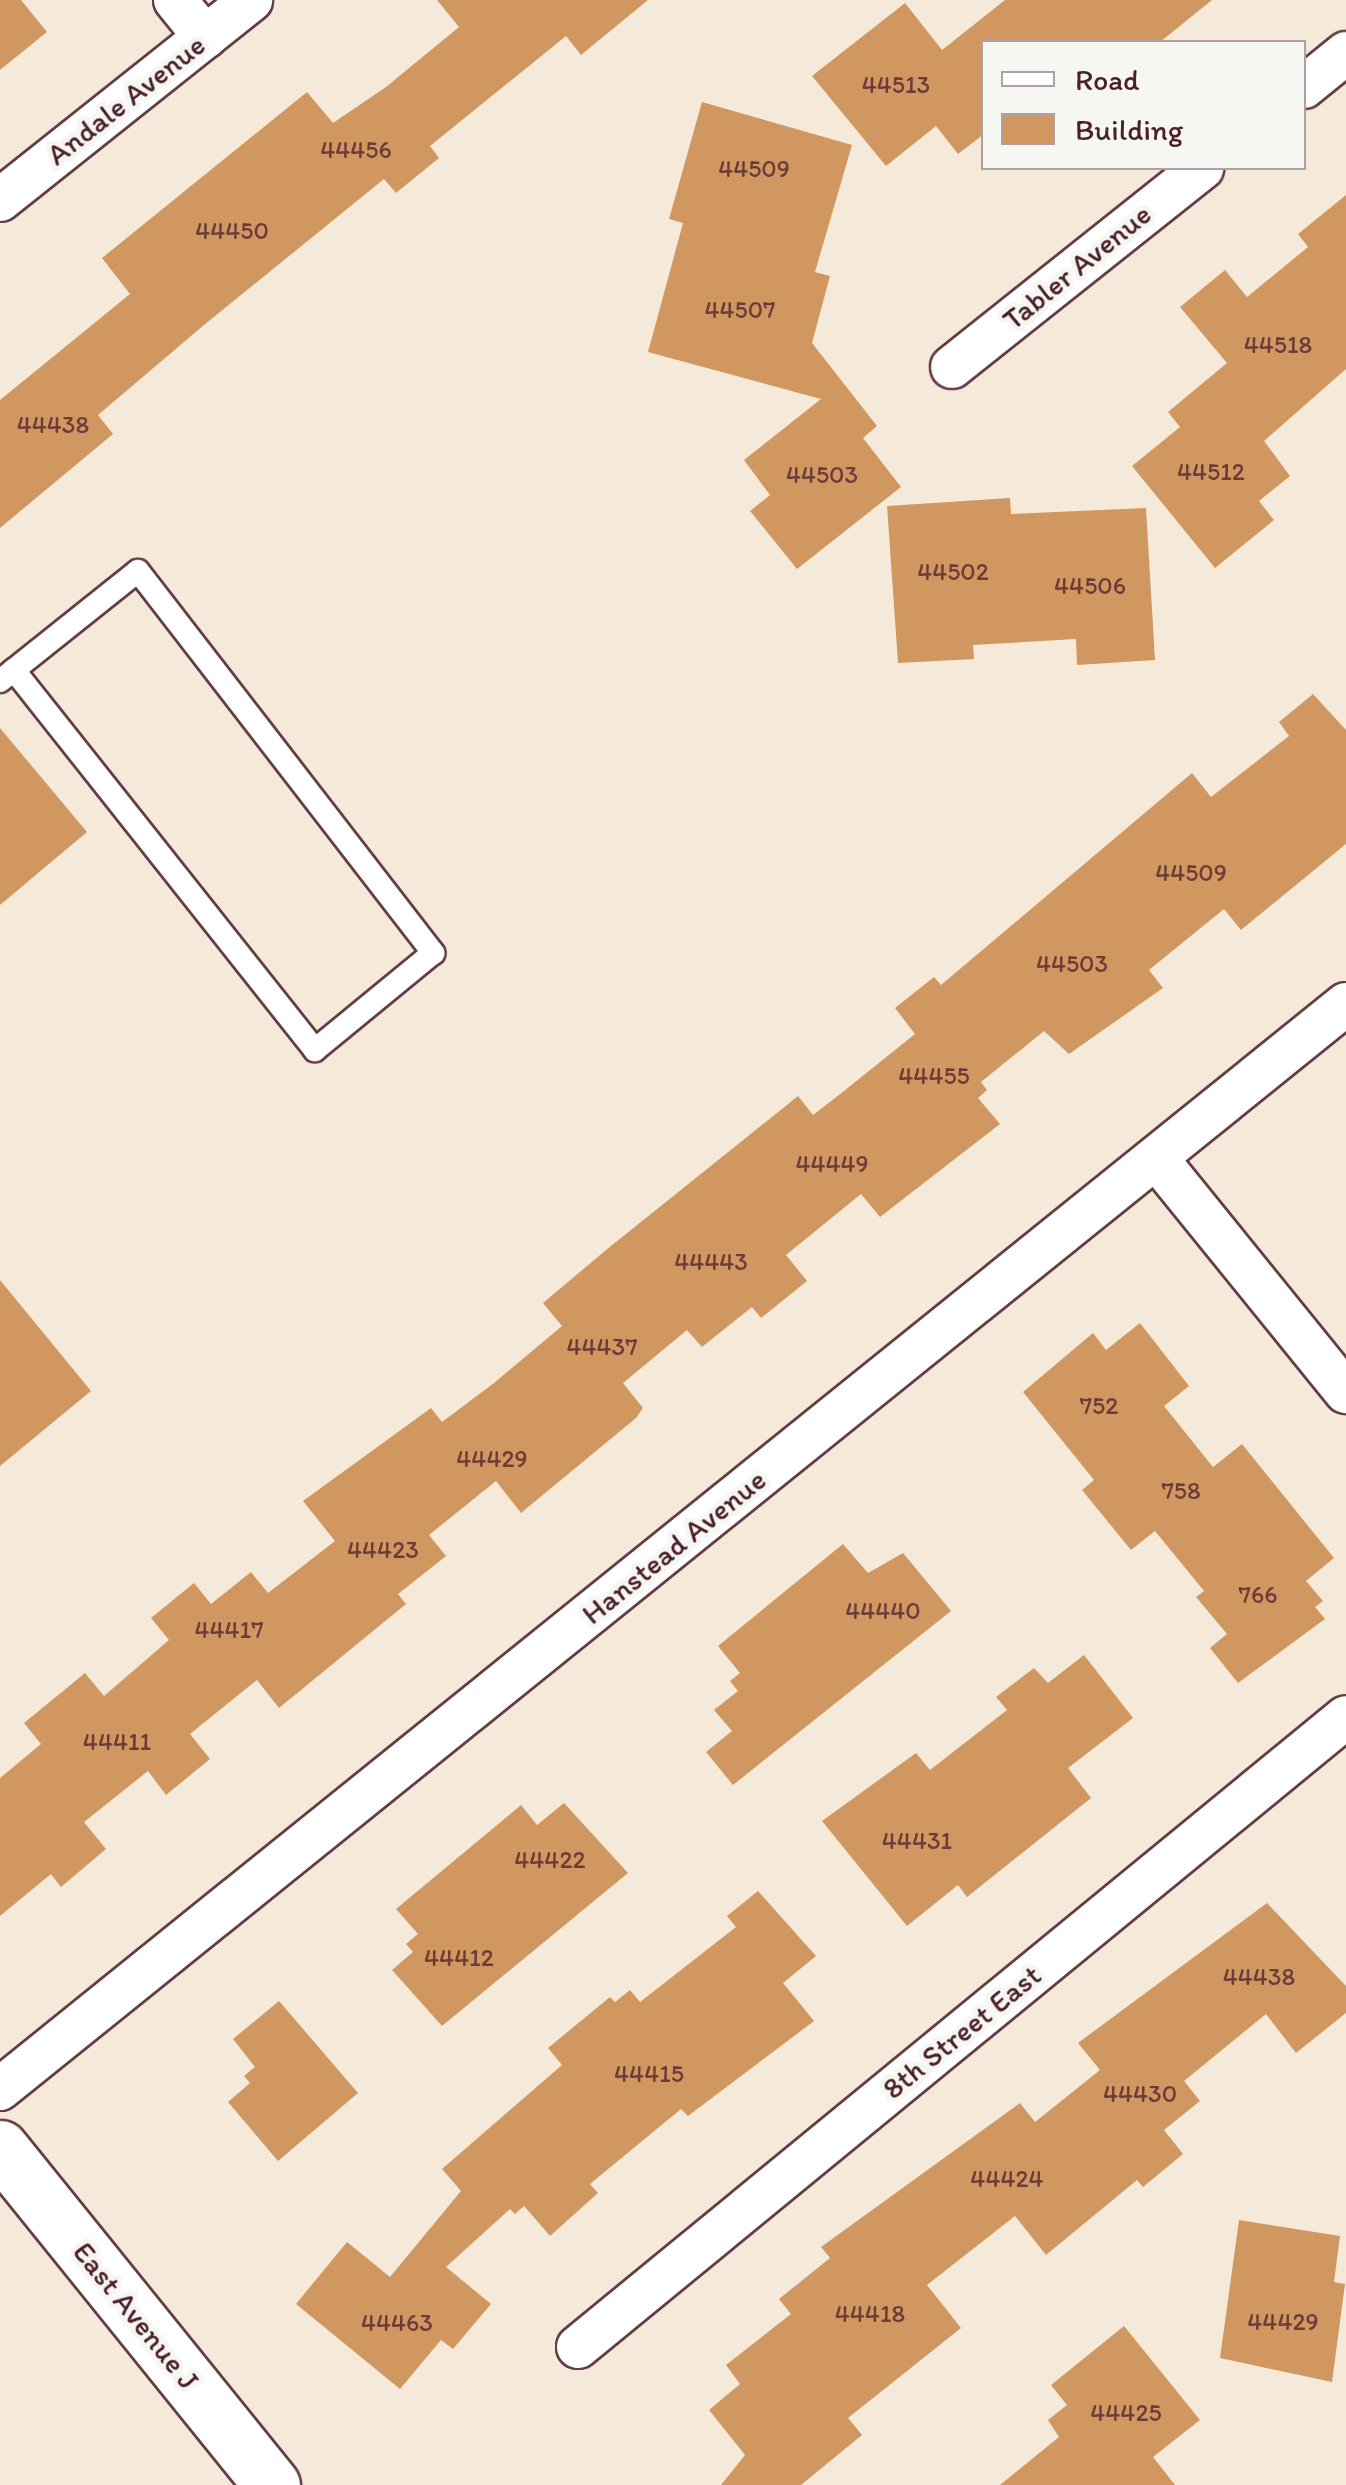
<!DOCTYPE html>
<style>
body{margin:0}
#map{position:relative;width:1346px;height:2485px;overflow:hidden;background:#f5eada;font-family:Itim,sans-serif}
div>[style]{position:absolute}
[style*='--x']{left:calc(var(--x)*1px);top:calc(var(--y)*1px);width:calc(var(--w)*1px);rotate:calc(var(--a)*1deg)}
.building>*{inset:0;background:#d19761}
.roads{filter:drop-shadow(2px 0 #643d45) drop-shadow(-2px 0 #643d45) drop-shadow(0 2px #643d45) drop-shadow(0 -2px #643d45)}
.service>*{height:22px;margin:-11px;padding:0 11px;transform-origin:11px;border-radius:11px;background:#fff}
.minor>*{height:42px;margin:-21px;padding:0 21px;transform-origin:21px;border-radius:21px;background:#fff}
.primary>*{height:55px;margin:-27.5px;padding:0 27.5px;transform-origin:27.5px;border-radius:27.5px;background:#fff}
span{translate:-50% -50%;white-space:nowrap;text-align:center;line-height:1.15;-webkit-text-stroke:10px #f6f6f2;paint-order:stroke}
.number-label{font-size:25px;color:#6c3d38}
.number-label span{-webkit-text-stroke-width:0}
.street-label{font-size:30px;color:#4a1f2b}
.legend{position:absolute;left:981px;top:40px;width:325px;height:130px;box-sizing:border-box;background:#f6f6f2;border:2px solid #b1a0a2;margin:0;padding:12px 18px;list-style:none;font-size:30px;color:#4a1f2b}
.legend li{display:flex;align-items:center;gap:20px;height:50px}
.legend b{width:50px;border:2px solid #b1a0a2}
</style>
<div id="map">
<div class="building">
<div style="clip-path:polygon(0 0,21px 0,47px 32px,0 70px)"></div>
<div style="clip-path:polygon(437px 0,648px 0,581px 55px,566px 36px,430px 146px,439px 158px,396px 193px,384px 179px,204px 325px,98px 415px,113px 434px,0 528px,0 400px,130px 294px,102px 258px,307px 92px,333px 123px,386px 87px,459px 27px)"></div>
<div style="clip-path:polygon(1005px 0,1212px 0,1160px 42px,984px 42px,984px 134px,958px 154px,936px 126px,886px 166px,812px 76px,905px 3px,942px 50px)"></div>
<div style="clip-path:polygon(702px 102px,852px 145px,815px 272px,830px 276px,812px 343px,877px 426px,863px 438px,901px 487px,797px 569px,750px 511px,770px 495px,744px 460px,821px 399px,648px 352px,683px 223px,669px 219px)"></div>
<div style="clip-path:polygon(1346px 195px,1346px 369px,1264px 441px,1290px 476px,1259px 501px,1274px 520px,1215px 568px,1132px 466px,1180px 427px,1168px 412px,1227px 363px,1180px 307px,1225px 270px,1247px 297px,1308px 247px,1298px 234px)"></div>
<div style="clip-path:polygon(1010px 498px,1011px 514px,1146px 508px,1155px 660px,1077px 665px,1076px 639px,973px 645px,974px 659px,898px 663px,887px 506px)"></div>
<div style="clip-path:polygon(1313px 694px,1346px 730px,1346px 844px,1241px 930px,1224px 909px,1149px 970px,1163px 988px,1069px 1054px,1044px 1031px,981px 1082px,987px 1090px,978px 1098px,1000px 1124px,880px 1217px,861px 1194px,786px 1255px,807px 1281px,761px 1318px,752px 1307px,702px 1347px,687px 1330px,623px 1383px,643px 1408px,636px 1418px,521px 1513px,496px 1481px,429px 1535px,446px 1556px,398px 1594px,406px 1604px,279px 1708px,257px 1680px,190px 1734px,210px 1759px,166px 1795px,148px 1771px,84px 1822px,106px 1849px,61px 1887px,51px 1874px,0 1916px,0 1778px,41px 1744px,24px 1723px,85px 1673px,104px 1696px,169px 1640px,151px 1618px,194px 1583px,211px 1604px,251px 1572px,268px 1593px,335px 1541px,303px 1501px,431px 1408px,442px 1422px,494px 1383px,562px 1326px,543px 1303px,606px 1250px,798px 1096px,813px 1115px,844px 1091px,915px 1034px,895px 1008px,934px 977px,941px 985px,1192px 773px,1211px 797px,1289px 736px,1279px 722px)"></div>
<div style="clip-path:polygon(0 728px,87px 832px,0 905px)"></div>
<div style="clip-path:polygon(0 1280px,91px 1391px,0 1466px)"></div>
<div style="clip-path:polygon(1140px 1323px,1189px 1386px,1164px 1406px,1213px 1467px,1242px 1444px,1334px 1558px,1306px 1581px,1323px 1601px,1315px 1607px,1325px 1619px,1238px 1683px,1210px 1648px,1227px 1634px,1196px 1597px,1204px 1591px,1155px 1531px,1131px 1550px,1082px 1490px,1094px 1480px,1023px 1392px,1093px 1333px,1106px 1350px)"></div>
<div style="clip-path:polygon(843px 1544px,868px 1573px,903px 1553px,951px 1611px,733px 1785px,706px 1752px,732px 1731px,714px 1710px,738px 1691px,730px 1681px,740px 1673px,718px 1646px)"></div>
<div style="clip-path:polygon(1084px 1655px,1133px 1718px,1068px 1768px,1091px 1798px,967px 1897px,958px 1885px,907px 1926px,822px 1821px,916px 1753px,930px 1770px,1007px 1710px,996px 1697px,1034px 1668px,1048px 1683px)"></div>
<div style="clip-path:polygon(564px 1803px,628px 1873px,442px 2026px,392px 1970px,413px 1952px,406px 1944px,418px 1934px,396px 1909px,521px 1805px,537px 1825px)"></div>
<div style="clip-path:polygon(758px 1891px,816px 1956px,783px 1983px,814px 2021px,688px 2116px,681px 2109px,590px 2184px,598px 2193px,550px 2236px,524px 2206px,515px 2214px,510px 2209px,446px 2267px,491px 2304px,453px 2349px,441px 2340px,400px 2389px,296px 2304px,347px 2242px,390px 2277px,461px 2191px,442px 2169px,562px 2065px,548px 2048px,610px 1997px,615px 2002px,630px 1990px,640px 2002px,736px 1927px,727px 1916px)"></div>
<div style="clip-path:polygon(1267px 1903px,1346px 1986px,1346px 2013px,1296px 2053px,1266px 2014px,1184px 2081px,1200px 2101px,1164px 2130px,1183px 2154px,1143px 2187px,1137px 2180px,1046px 2255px,1015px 2216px,927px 2285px,961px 2328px,848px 2418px,862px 2435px,801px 2485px,721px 2485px,745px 2455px,709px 2410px,740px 2384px,726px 2365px,791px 2314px,779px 2299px,830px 2258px,821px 2247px,1020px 2103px,1035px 2122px,1100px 2070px,1078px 2043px)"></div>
<div style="clip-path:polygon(279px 2001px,358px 2093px,278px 2161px,228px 2102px,250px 2083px,244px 2076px,255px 2067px,233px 2039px)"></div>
<div style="clip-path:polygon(1239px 2220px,1340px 2236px,1334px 2282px,1345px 2284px,1332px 2382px,1220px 2358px)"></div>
<div style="clip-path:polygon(1124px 2326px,1200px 2420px,1153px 2457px,1175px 2485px,1000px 2485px,1059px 2437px,1048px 2420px,1067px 2405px,1051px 2385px)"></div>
</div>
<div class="roads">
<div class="service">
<div style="--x:0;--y:681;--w:176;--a:-38.6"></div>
<div style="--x:138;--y:571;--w:483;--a:52.3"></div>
<div style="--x:433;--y:953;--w:153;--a:140.6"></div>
<div style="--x:315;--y:1050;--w:485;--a:-128.4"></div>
</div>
<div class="minor">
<div style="--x:175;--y:0;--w:48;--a:51"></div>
<div style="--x:1304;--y:87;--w:54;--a:-39"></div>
<div style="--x:0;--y:200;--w:321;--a:-38.5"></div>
<div style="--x:952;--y:367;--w:320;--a:-38.5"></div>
<div style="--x:1157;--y:1159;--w:300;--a:51"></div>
<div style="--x:0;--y:2089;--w:1729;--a:-38.87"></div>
<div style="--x:578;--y:2347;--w:993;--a:-39.36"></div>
</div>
<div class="primary">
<div style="--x:0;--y:2148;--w:433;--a:51.1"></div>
</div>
</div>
<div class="number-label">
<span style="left:896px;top:84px">44513</span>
<span style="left:356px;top:149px">44456</span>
<span style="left:754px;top:168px">44509</span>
<span style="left:232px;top:230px">44450</span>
<span style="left:740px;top:309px">44507</span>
<span style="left:1278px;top:344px">44518</span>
<span style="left:53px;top:424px">44438</span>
<span style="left:1211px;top:471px">44512</span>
<span style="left:822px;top:474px">44503</span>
<span style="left:953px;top:571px">44502</span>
<span style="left:1090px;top:585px">44506</span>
<span style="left:1191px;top:872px">44509</span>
<span style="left:1072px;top:963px">44503</span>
<span style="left:934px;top:1075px">44455</span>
<span style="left:832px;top:1163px">44449</span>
<span style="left:711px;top:1261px">44443</span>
<span style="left:602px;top:1346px">44437</span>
<span style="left:1099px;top:1405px">752</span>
<span style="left:492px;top:1458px">44429</span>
<span style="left:1181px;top:1490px">758</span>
<span style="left:383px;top:1549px">44423</span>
<span style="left:1258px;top:1594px">766</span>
<span style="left:883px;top:1610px">44440</span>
<span style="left:229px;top:1629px">44417</span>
<span style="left:117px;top:1741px">44411</span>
<span style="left:917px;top:1840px">44431</span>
<span style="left:550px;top:1859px">44422</span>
<span style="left:459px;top:1957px">44412</span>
<span style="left:1259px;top:1976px">44438</span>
<span style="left:649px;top:2073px">44415</span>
<span style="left:1140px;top:2093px">44430</span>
<span style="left:1007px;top:2178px">44424</span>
<span style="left:870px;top:2313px">44418</span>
<span style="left:1283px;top:2321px">44429</span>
<span style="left:397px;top:2322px">44463</span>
<span style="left:1126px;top:2412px">44425</span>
</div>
<div class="street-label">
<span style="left:126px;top:100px;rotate:-38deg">Andale Avenue</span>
<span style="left:1077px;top:267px;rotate:-39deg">Tabler Avenue</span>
<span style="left:674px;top:1547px;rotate:-39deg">Hanstead Avenue</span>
<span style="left:962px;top:2032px;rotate:-39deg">8th Street East</span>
<span style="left:136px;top:2316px;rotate:51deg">East Avenue J</span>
</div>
<ul class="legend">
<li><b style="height:12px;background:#fff"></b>Road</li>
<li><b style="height:28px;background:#d19761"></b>Building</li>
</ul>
</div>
